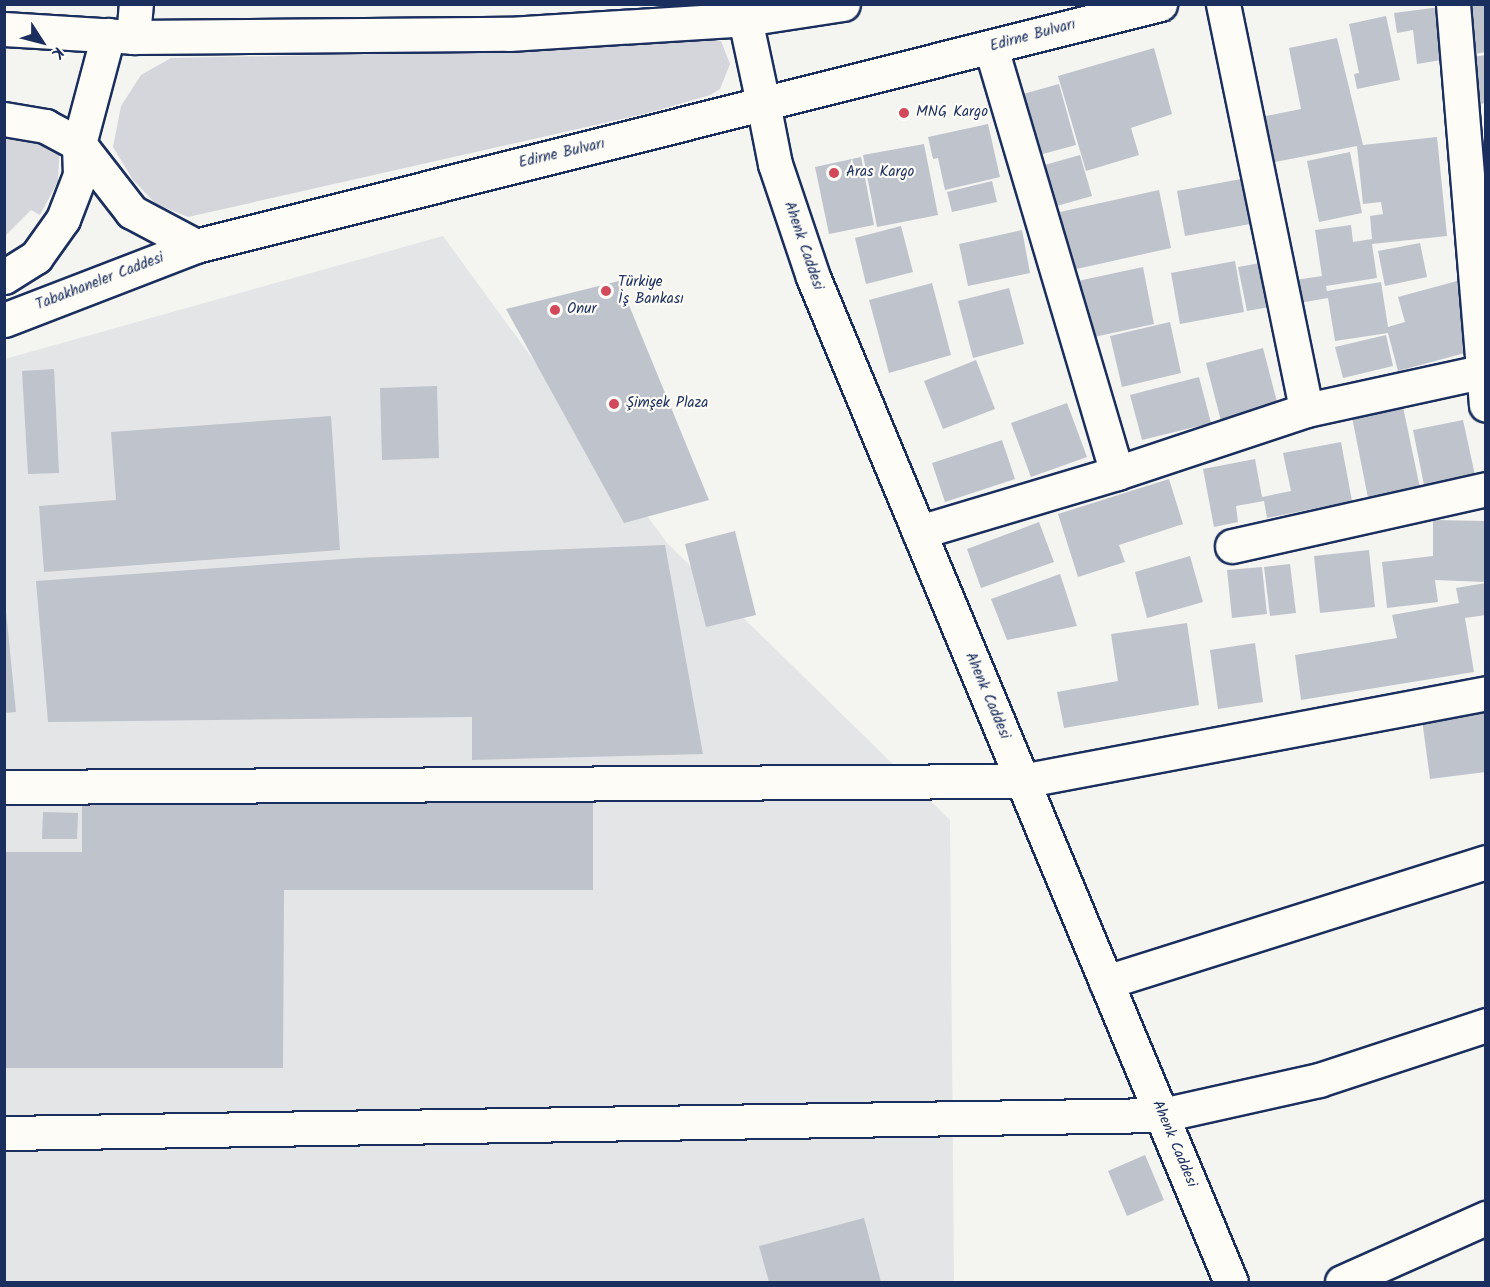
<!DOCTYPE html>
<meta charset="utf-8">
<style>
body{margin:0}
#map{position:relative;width:1490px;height:1287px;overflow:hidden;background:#f4f4f1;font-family:Kalam,sans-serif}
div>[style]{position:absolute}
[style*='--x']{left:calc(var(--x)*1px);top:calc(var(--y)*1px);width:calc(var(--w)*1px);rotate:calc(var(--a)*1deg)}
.built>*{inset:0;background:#e4e5e6}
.green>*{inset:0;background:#d4d6db}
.building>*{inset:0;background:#bfc3cc}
.roads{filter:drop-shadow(2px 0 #1b2f5e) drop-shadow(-2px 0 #1b2f5e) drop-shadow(0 2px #1b2f5e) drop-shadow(0 -2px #1b2f5e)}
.minor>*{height:33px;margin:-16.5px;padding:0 16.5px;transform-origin:16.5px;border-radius:16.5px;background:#fdfcf7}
.tertiary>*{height:33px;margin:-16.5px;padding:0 16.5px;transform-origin:16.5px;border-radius:16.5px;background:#fdfcf7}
.secondary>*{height:33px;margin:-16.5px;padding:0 16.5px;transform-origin:16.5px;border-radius:16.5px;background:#fdfcf7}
.trunk>*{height:33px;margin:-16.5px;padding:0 16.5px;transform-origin:16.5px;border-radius:16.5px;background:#fdfcf7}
.dots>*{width:16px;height:16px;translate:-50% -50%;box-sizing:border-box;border:3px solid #fdfcf7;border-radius:50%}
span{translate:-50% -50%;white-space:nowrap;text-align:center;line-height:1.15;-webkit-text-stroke:4.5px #fdfcf7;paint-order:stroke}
.street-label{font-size:15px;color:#1b2f5e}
.poi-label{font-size:15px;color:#1b2f5e}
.left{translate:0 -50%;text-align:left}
.frame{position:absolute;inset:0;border:6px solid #1b2f5e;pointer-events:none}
.north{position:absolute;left:12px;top:12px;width:60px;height:60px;-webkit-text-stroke:4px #fdfcf7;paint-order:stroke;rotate:126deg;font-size:16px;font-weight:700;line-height:24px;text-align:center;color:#1b2f5e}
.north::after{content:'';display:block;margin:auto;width:21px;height:27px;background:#1b2f5e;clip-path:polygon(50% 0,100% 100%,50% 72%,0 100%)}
</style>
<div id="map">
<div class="built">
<div style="clip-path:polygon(443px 236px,667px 543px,950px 820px,954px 1282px,5px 1282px,5px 359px)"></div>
</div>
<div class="green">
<div style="clip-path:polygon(699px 38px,721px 41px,730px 64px,720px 89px,710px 95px,648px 113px,188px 217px,156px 204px,133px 180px,113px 147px,121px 106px,141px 75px,171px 58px,427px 53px)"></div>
<div style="clip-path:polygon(5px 131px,60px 137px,58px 181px,40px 215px,31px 210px,5px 236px)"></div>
</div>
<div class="building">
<div style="clip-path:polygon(1461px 4px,1486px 4px,1486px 52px,1468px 55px)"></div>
<div style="clip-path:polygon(1440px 7px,1447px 59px,1417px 64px,1413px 30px,1397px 33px,1394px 13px)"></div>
<div style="clip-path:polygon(1386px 16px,1400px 80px,1357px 89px,1354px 74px,1359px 73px,1349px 24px)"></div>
<div style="clip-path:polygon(1337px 38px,1363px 145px,1437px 137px,1447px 236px,1372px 244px,1377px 278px,1326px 286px,1327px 291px,1381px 282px,1388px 327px,1405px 322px,1398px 297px,1457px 281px,1476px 350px,1398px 371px,1388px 333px,1335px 341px,1328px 298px,1293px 304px,1289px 281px,1322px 276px,1315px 230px,1351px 225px,1353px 242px,1372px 239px,1370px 216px,1383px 214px,1381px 202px,1363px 204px,1357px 146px,1265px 164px,1256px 118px,1301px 109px,1289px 48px)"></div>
<div style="clip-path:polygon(1154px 48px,1172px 114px,1131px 128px,1139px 155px,1086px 171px,1058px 76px)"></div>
<div style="clip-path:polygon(1486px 55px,1486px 103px,1479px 104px,1472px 57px)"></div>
<div style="clip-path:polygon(1059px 84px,1076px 145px,1028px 158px,1012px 97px)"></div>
<div style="clip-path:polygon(988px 124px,1000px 177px,945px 190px,938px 158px,933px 159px,928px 137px)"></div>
<div style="clip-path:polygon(924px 144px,938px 215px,877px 227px,863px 155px)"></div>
<div style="clip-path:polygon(1350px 152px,1362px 213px,1319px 222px,1307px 161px)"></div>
<div style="clip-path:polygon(1080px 155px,1092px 196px,1046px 209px,1034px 168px)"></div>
<div style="clip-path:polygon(861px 157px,874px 225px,829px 234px,815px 167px)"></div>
<div style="clip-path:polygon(1241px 179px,1250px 224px,1185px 236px,1177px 191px)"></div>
<div style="clip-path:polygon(992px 181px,997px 202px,952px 212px,947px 192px)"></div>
<div style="clip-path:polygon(1159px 190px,1171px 248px,1072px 270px,1060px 212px)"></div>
<div style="clip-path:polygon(901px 226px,913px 272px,866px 284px,855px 238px)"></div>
<div style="clip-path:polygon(1022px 230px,1030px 273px,968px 286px,959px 244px)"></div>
<div style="clip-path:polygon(1420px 243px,1427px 277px,1385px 286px,1378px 251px)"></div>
<div style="clip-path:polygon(1235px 261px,1244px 312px,1180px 324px,1171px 273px)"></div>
<div style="clip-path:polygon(1260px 263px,1269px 307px,1247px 311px,1238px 267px)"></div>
<div style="clip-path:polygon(1143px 267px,1154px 324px,1085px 339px,1073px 282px)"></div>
<div style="clip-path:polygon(619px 281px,709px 500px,624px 523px,506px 309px)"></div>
<div style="clip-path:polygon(932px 283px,951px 355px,889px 373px,869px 300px)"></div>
<div style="clip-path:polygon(1009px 288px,1024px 344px,973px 358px,958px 301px)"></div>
<div style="clip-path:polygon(1170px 322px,1181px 373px,1122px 387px,1110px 336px)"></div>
<div style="clip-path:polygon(1386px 335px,1393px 366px,1343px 378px,1335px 347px)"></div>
<div style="clip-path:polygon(1263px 348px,1278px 406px,1221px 421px,1206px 363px)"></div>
<div style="clip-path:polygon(976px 360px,995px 409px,943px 429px,924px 381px)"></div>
<div style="clip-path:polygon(54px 369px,59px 473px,28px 474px,22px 371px)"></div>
<div style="clip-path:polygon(1199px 377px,1211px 423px,1142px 440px,1130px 395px)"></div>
<div style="clip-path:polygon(437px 386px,439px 458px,382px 460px,380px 388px)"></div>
<div style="clip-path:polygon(1067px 403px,1087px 457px,1031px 477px,1011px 423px)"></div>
<div style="clip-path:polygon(1403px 407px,1420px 488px,1368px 498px,1352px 417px)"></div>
<div style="clip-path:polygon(331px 416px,340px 550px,44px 572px,39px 506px,116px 500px,111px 432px)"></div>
<div style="clip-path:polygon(1463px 420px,1476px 480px,1425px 490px,1413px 430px)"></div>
<div style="clip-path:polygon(1002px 440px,1015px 479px,945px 502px,932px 463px)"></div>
<div style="clip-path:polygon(1341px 442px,1352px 501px,1267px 518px,1264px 501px,1236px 506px,1238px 522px,1214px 527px,1203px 469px,1255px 459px,1262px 497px,1291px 491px,1283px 453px)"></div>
<div style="clip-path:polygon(1169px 479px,1183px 524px,1119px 545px,1125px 562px,1078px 577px,1058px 514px)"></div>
<div style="clip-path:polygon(1433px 520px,1486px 521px,1485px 582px,1435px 580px,1438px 602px,1387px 608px,1382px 562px,1433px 556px)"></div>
<div style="clip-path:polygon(1039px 522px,1054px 562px,981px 588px,967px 549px)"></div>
<div style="clip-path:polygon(735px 531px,756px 615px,706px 627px,685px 544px)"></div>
<div style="clip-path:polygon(665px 545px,703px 754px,472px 760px,472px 717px,48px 722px,36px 581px,356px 558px)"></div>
<div style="clip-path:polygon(1369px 550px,1375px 607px,1320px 613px,1314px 556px)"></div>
<div style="clip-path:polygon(1190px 556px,1203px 602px,1147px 618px,1135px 572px)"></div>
<div style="clip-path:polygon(1290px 564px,1296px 613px,1270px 616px,1264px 567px)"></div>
<div style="clip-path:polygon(1262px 567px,1267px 614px,1232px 618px,1227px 570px)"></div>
<div style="clip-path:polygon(1060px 574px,1077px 626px,1007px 640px,991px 599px)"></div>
<div style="clip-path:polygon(1486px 583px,1486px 615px,1465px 618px,1474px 672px,1301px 700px,1295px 655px,1397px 638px,1392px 615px,1459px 603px,1456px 588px)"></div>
<div style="clip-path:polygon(4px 591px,16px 712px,4px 713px)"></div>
<div style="clip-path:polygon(1187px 623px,1199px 705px,1064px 728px,1057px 692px,1118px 681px,1111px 634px)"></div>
<div style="clip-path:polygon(1255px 643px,1263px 702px,1218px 709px,1210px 650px)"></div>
<div style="clip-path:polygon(1486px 703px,1486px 772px,1430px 779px,1421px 712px)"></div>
<div style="clip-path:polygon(82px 802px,593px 802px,593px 890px,284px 890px,283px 1068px,4px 1068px,4px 852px,82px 852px)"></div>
<div style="clip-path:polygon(43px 812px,78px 813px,77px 839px,42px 839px)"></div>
<div style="clip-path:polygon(1145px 1155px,1164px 1200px,1127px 1216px,1108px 1171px)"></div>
<div style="clip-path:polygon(864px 1218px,881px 1282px,769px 1282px,759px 1246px)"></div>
</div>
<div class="roads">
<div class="minor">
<div style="--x:1223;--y:4;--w:414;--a:78.4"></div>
<div style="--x:1453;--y:4;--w:402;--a:85.3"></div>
<div style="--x:133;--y:37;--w:33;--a:-85"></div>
<div style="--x:991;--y:48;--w:443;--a:73.5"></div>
<div style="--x:919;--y:532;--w:207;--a:-16.6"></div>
<div style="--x:1117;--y:473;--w:199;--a:-18.4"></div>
<div style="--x:1306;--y:410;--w:178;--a:-12.3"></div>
<div style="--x:1232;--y:546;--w:260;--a:-12.6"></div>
<div style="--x:4;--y:787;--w:1018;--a:-0.34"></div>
<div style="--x:1022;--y:781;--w:472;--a:-10.7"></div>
<div style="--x:1106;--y:982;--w:398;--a:-17.5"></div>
<div style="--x:4;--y:1133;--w:1158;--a:-0.89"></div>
<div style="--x:1162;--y:1115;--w:161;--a:-12.6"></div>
<div style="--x:1319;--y:1080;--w:176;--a:-18.2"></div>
<div style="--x:1342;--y:1282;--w:158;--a:-24"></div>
</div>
<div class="tertiary">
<div style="--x:763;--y:103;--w:62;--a:78.9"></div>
<div style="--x:775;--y:164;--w:119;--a:71.4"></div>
<div style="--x:813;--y:277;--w:1088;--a:67.42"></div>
<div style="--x:4;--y:277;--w:38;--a:-32"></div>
<div style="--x:36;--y:257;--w:47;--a:-54.6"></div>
<div style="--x:63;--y:219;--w:47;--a:-68.9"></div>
<div style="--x:80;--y:175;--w:31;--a:-92"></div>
<div style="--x:79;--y:144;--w:113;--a:-75.1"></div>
<div style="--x:4;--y:320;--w:206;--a:-21.1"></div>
</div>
<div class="secondary">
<div style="--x:745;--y:19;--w:86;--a:77.9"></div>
</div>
<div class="trunk">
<div style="--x:4;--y:29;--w:129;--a:3.5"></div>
<div style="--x:133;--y:37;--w:376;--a:-0.5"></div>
<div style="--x:509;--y:34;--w:236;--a:-3.6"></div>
<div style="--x:745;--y:19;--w:99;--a:-8.7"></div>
<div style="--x:4;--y:119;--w:42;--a:9.7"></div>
<div style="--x:45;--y:126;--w:38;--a:28"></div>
<div style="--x:79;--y:144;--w:86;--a:52.1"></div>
<div style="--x:132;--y:212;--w:72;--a:28"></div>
<div style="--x:196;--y:246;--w:994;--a:-14.09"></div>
</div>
</div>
<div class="dots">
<div style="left:904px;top:113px;background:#d1495b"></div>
<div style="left:834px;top:173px;background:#d1495b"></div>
<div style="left:606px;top:291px;background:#d1495b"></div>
<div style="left:555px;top:310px;background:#d1495b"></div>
<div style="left:614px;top:404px;background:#d1495b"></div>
</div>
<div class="street-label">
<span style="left:1033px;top:36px;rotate:-15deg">Edirne Bulvarı</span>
<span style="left:562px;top:154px;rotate:-13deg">Edirne Bulvarı</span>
<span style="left:803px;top:246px;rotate:71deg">Ahenk Caddesi</span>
<span style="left:100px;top:282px;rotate:-21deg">Tabakhaneler Caddesi</span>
<span style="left:987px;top:696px;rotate:67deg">Ahenk Caddesi</span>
<span style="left:1174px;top:1144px;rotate:67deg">Ahenk Caddesi</span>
</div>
<div class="poi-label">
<span class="left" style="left:916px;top:113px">MNG Kargo</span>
<span class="left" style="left:846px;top:173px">Aras Kargo</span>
<span class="left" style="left:618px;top:291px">Türkiye<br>İş Bankası</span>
<span class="left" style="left:567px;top:310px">Onur</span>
<span class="left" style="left:626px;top:404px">Şimşek Plaza</span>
</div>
<div class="frame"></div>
<div class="north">K</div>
</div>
